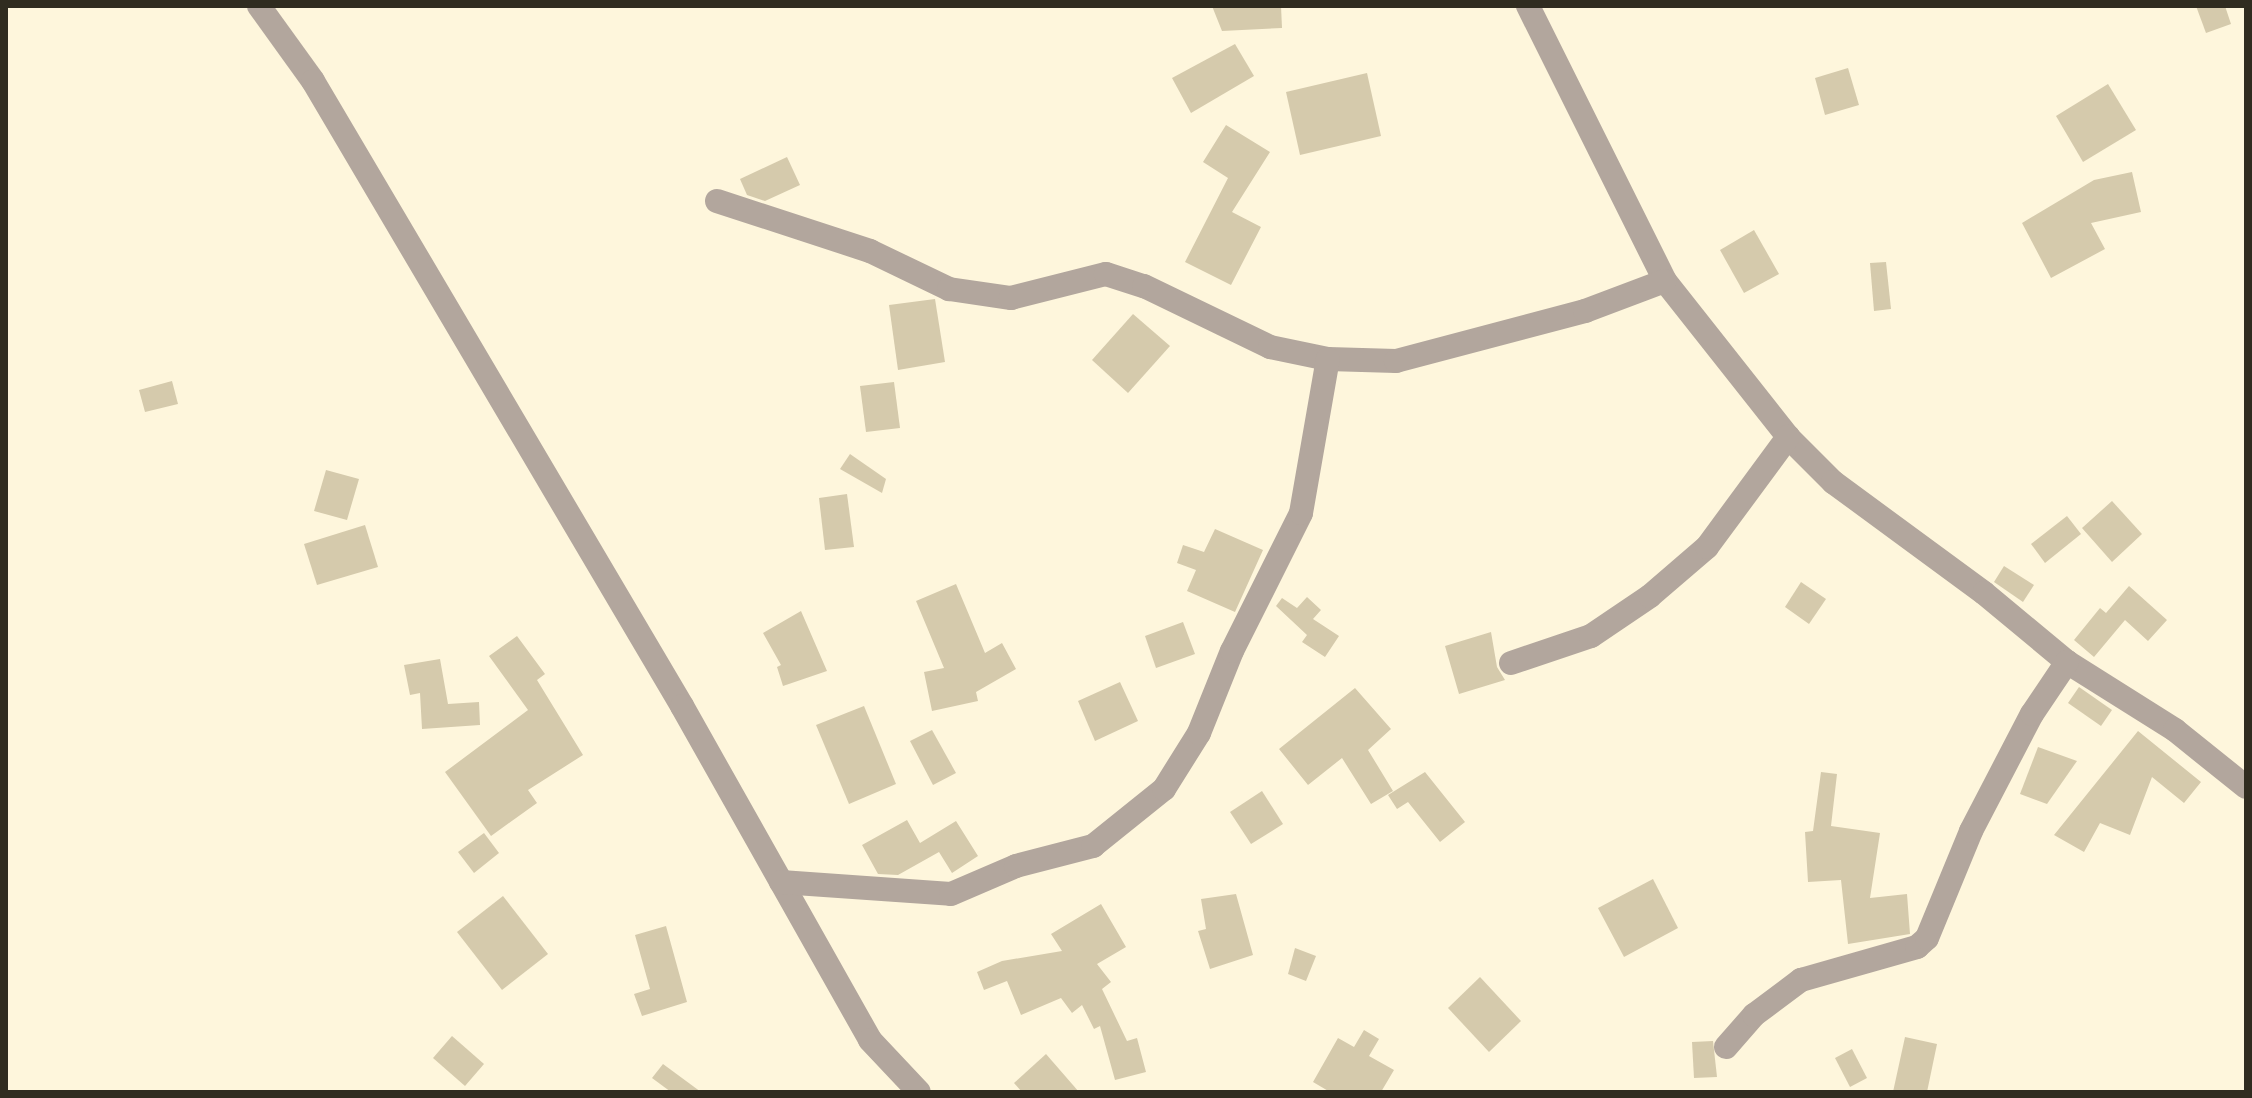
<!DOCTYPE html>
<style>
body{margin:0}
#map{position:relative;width:2252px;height:1098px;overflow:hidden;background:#fef6dc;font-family:"Titillium Web",sans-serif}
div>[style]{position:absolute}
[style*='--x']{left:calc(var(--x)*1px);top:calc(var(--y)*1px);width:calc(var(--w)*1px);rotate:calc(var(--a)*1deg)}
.building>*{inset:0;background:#d5caac}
.minor>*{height:24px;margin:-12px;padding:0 12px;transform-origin:12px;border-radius:12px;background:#b2a69d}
span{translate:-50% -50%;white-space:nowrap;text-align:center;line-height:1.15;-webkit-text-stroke:8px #fef6dc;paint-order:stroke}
.frame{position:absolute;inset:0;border:8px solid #302c20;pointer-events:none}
</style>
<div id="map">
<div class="building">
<div style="clip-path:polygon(1212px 6px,1281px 6px,1282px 28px,1222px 31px)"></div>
<div style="clip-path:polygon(2196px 6px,2225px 6px,2231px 24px,2206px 33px)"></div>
<div style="clip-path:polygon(1235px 44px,1254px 76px,1191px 113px,1172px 78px)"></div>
<div style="clip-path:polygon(1848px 68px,1859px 105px,1825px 115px,1815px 78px)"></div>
<div style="clip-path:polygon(1367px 73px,1381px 136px,1300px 155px,1286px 92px)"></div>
<div style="clip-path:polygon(2108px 84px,2136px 130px,2083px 162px,2056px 116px)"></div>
<div style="clip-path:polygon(1226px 125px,1270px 152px,1232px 212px,1261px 227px,1231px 285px,1185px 262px,1228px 178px,1203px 162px)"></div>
<div style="clip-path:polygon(787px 157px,800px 185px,765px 201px,747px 195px,740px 179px)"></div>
<div style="clip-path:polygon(2132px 172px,2141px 212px,2091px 223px,2105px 249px,2051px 278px,2022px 223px,2094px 180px)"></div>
<div style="clip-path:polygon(1754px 230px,1779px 274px,1744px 293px,1720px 250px)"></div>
<div style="clip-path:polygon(1886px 262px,1891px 309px,1874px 311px,1870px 263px)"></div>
<div style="clip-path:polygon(935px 299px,945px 362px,898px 370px,889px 305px)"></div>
<div style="clip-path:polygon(1133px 314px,1170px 346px,1128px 393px,1092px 360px)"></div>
<div style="clip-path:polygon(172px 381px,178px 404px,145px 412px,139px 390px)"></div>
<div style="clip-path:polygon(894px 382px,900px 428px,866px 432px,860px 386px)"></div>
<div style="clip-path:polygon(850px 454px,886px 479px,882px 493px,840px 469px)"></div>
<div style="clip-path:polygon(326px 470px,359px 479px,347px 520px,314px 511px)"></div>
<div style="clip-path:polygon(847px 494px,854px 547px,825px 550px,819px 498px)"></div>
<div style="clip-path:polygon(2112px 501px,2142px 534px,2112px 562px,2082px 528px)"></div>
<div style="clip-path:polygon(2067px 516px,2081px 534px,2045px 563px,2031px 544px)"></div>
<div style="clip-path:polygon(365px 525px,378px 567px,317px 585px,304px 544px)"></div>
<div style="clip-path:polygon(1215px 529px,1263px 550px,1235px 612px,1187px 591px,1196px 570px,1177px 563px,1183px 545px,1204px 552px)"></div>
<div style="clip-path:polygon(2004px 566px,2034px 585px,2023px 602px,1994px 582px)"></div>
<div style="clip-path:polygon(1801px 582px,1826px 599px,1809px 624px,1785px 607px)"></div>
<div style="clip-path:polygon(956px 584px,985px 653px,1002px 643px,1016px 669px,976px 692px,978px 701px,932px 711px,924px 672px,944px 668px,916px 601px)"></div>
<div style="clip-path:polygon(2129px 586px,2167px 620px,2148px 641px,2125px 620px,2094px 657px,2074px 640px,2100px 608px,2106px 613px)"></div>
<div style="clip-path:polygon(1307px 597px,1321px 610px,1313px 619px,1339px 636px,1325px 657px,1302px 642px,1307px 635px,1276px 606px,1282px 598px,1297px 608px)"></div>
<div style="clip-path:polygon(801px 611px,827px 671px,783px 686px,777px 667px,781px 665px,763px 633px)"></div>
<div style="clip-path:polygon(1183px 622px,1195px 654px,1156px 668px,1145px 636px)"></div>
<div style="clip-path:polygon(1491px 632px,1497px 667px,1505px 680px,1459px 694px,1445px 646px)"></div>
<div style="clip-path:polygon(517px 636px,545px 674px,537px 680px,583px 755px,528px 790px,537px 803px,491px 836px,445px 772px,528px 710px,489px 656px)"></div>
<div style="clip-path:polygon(440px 659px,448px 704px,479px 702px,480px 725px,422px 729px,420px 693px,410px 695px,404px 665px)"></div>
<div style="clip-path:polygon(1120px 682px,1138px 721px,1095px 741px,1078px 701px)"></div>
<div style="clip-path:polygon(2079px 687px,2112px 710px,2101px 726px,2068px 703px)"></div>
<div style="clip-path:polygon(1355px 688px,1391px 729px,1368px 750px,1393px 791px,1371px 804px,1342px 758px,1308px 785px,1279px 749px)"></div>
<div style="clip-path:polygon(864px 706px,896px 784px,849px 804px,816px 725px)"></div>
<div style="clip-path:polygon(932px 730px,956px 773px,933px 785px,910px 741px)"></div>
<div style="clip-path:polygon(2138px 731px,2201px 782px,2184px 803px,2152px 777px,2130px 835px,2100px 823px,2084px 852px,2054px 835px)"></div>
<div style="clip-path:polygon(2038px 747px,2077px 761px,2047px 804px,2020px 794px)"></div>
<div style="clip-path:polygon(1425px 772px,1465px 822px,1440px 842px,1408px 802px,1397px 809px,1388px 795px)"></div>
<div style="clip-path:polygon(1821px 772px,1837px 774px,1831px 826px,1880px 833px,1870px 898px,1907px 894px,1910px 934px,1848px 944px,1841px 880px,1808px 882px,1805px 832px,1813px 831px)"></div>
<div style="clip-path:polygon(1262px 791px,1283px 824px,1251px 844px,1230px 812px)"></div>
<div style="clip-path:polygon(907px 820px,920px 843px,956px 821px,978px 856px,952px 873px,939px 852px,898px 875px,878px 874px,862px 845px)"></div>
<div style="clip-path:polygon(484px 833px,499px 853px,474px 873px,458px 852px)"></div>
<div style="clip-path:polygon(1653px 879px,1678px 928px,1624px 957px,1598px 908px)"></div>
<div style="clip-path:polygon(1236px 894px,1253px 955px,1210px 969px,1198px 931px,1206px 929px,1201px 899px)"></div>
<div style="clip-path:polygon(503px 896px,548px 954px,502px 990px,457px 932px)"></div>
<div style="clip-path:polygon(1101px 904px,1126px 947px,1097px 964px,1111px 982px,1102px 989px,1127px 1041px,1137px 1038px,1146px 1072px,1115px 1080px,1100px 1026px,1094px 1029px,1082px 1005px,1072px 1013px,1061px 998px,1021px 1015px,1007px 981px,984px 990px,977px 972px,1002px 961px,1062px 951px,1051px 934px)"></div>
<div style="clip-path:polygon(666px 926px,687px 1002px,642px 1016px,634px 994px,650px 989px,635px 935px)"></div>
<div style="clip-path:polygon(1295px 948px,1316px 956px,1306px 981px,1288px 974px)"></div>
<div style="clip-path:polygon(1480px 977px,1521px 1021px,1489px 1052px,1448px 1008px)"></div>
<div style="clip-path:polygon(1364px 1030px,1379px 1039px,1369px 1056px,1394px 1070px,1381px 1092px,1330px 1092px,1313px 1082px,1338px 1038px,1354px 1047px)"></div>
<div style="clip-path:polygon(452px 1036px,484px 1064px,465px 1086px,433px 1058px)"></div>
<div style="clip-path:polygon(1905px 1037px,1937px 1044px,1927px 1092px,1893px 1092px)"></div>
<div style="clip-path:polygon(1713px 1041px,1717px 1077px,1694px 1078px,1692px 1042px)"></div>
<div style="clip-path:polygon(1852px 1049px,1867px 1078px,1850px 1087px,1835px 1058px)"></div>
<div style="clip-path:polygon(1046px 1054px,1079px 1092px,1022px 1092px,1014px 1083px)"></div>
<div style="clip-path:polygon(663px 1064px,701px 1092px,671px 1092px,652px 1078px)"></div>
</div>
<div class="minor">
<div style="--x:259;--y:6;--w:92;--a:54.2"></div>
<div style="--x:313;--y:81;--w:726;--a:59.44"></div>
<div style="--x:682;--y:706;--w:383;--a:60.6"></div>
<div style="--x:870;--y:1040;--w:71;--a:46.7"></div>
<div style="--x:1528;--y:6;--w:307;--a:63.5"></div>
<div style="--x:1665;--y:281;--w:199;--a:51.7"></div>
<div style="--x:1788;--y:437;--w:64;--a:45"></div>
<div style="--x:1833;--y:482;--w:187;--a:36.3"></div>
<div style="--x:1984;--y:593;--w:108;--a:39.7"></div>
<div style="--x:2067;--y:662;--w:128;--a:32.2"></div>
<div style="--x:2175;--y:730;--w:91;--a:38.8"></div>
<div style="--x:717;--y:201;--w:161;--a:18.1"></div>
<div style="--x:870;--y:251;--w:88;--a:25.7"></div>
<div style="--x:949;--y:289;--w:63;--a:8.3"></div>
<div style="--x:1011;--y:298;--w:98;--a:-14.2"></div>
<div style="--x:1106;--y:274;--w:40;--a:18"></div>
<div style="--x:1144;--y:286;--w:140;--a:25.8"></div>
<div style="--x:1270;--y:347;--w:59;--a:11.7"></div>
<div style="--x:1328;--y:359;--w:68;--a:1.7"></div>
<div style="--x:1396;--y:361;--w:196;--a:-14.8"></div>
<div style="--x:1585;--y:311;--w:85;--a:-20.6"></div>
<div style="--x:1511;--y:663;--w:84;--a:-18.6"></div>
<div style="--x:1591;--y:636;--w:71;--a:-34.1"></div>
<div style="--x:1650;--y:596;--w:75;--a:-40.7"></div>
<div style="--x:1707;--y:547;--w:137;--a:-53.6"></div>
<div style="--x:781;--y:882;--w:170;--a:4"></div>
<div style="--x:951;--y:894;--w:71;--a:-23.3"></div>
<div style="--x:1016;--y:866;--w:80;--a:-14.6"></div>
<div style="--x:1093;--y:846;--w:91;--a:-38.8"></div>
<div style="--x:1164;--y:789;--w:66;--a:-58"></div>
<div style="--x:1199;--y:733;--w:88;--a:-68.1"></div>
<div style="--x:1232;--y:651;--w:154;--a:-63.4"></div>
<div style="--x:1301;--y:513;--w:156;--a:-80.1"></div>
<div style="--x:1726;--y:1047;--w:43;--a:-48.8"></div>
<div style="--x:1754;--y:1015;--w:59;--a:-36.7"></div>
<div style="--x:1801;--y:980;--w:121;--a:-15.9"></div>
<div style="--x:1917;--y:947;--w:13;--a:-42"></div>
<div style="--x:1927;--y:938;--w:116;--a:-67.6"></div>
<div style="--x:1971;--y:831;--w:132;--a:-62.5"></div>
<div style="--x:2032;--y:714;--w:63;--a:-56.1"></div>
</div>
<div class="frame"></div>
</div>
